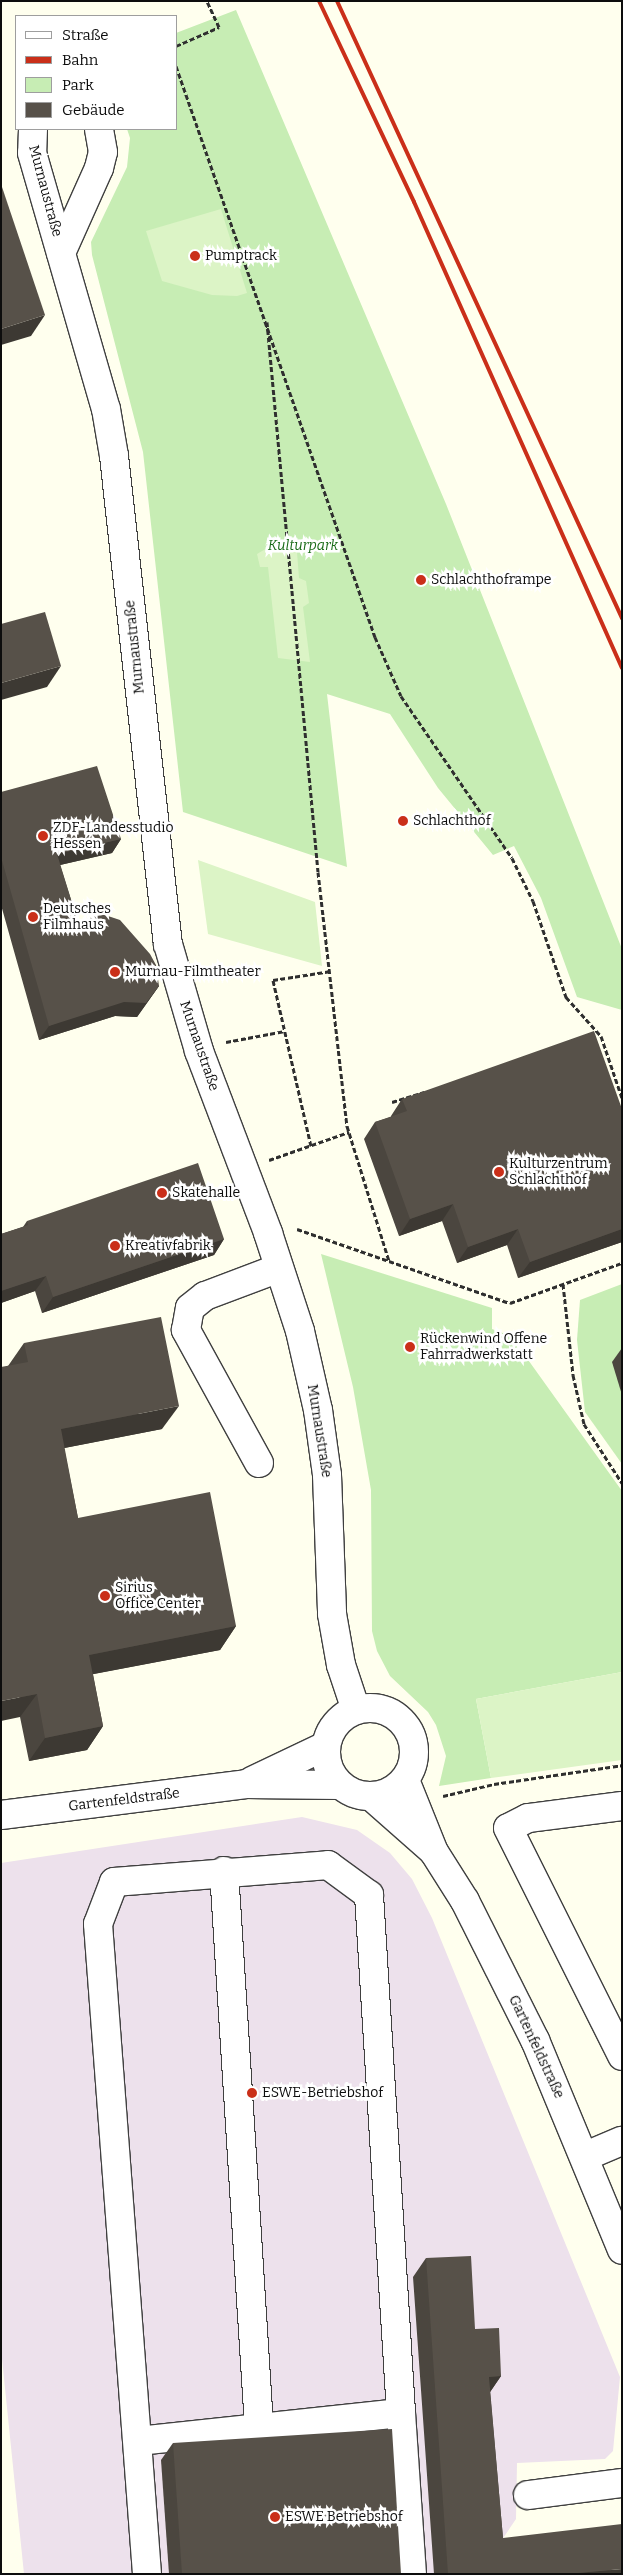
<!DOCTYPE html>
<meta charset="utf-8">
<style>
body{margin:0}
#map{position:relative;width:623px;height:2575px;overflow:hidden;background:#ffe;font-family:Bitter,serif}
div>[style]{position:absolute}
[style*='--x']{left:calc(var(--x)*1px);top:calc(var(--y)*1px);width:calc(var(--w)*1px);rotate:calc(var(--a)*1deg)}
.industrial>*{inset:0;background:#ede1ec}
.green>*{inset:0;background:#c7edb4}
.pitch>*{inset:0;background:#dcf4c6}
.path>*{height:3px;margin-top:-1.5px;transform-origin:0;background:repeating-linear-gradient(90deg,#2f2f2f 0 5px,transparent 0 7.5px)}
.roads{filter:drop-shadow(1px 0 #404040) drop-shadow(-1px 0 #404040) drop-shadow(0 1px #404040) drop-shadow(0 -1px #404040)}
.minor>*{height:28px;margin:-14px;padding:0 14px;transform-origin:14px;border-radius:14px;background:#fff}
.minor>.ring{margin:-14px;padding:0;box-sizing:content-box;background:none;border:28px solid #fff;border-radius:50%}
.rail>*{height:4px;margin:-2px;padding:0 2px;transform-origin:2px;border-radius:2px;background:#ca2f19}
.wall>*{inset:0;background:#4b463f}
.shaded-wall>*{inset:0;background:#3d3933}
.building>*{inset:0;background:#575149}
.dots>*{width:14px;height:14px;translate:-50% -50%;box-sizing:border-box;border:2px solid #fff;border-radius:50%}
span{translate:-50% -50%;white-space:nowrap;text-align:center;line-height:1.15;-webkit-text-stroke:5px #fff;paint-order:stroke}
.street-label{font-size:14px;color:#0d0d0d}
.poi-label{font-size:14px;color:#0d0d0d}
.left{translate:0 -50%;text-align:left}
.park-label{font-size:14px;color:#1a6b18;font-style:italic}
.frame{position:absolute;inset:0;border:2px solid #0d0d0d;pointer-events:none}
.legend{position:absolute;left:15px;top:15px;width:162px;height:115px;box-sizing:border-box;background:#fff;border:1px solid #9e9e9e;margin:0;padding:6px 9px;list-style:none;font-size:15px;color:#0d0d0d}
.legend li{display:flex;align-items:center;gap:10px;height:25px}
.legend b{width:25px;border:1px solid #9e9e9e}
</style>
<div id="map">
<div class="industrial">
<div style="clip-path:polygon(302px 1817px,357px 1830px,390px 1853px,412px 1879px,432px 1918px,620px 2377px,613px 2451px,605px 2459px,517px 2463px,516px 2519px,491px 2556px,492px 2574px,24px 2574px,1px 2349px,1px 1863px)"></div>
</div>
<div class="green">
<div style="clip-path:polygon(236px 10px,446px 504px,622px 949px,622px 1010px,577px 997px,541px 898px,514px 846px,493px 855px,438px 788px,390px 714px,327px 694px,347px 867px,183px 812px,143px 452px,92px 255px,91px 242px,127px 167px,130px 138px,127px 129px,176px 129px,176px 33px)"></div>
<div style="clip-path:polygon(321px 1254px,492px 1308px,492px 1329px,511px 1336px,622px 1491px,622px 1672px,476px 1699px,491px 1778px,439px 1786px,446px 1756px,436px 1725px,428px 1712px,390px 1676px,377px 1651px,372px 1631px,371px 1490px,353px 1387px)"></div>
<div style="clip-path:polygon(622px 1284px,622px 1464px,585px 1412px,577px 1340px,580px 1300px)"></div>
</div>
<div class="pitch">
<div style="clip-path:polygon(221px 209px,247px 293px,237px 296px,212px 295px,162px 281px,146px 231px)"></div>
<div style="clip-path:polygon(296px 539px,299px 578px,306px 581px,309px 603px,303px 607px,310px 662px,278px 658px,268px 567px,260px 567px,257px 554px,279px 541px)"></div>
<div style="clip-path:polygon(198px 860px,315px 902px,322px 966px,208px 934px)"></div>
<div style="clip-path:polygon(622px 1672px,622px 1760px,491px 1778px,476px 1699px)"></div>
</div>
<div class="path">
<div style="--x:176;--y:46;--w:47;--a:-23.8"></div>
<div style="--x:219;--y:27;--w:29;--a:-115"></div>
<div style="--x:176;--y:66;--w:605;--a:70.79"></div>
<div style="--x:375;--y:637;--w:64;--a:66.2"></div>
<div style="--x:401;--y:696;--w:196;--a:55.6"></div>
<div style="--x:512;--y:858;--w:48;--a:64"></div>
<div style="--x:533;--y:901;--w:102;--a:71"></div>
<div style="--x:566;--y:997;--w:52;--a:48.1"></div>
<div style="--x:601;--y:1036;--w:65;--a:71.3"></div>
<div style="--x:267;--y:322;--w:552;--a:84.7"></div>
<div style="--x:318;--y:872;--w:256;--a:83.5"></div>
<div style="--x:347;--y:1126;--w:141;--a:72.7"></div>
<div style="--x:226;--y:1042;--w:60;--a:-10.6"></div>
<div style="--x:392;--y:1102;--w:34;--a:-17"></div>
<div style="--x:311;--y:1146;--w:170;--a:-102.9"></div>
<div style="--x:273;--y:980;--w:59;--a:-8.8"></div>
<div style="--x:269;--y:1160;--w:85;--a:-19.3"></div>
<div style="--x:297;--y:1229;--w:225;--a:19.2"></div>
<div style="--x:510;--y:1303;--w:119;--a:-19.7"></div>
<div style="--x:563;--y:1284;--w:92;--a:83.7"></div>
<div style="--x:573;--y:1375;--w:50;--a:77.3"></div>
<div style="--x:584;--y:1424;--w:70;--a:57.2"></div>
<div style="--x:443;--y:1796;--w:52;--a:-13.2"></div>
<div style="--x:494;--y:1784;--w:129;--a:-8.4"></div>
</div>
<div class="roads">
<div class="minor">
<div style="--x:33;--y:129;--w:24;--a:92"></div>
<div style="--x:32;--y:153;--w:266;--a:73.9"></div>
<div style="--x:106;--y:409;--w:48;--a:80.3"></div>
<div style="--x:114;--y:456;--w:491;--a:83.7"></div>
<div style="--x:168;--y:944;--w:111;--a:73.8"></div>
<div style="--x:199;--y:1051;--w:195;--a:69.2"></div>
<div style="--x:268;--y:1233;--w:103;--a:71.9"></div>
<div style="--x:300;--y:1331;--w:81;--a:77.2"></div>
<div style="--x:318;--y:1410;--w:66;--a:82.1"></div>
<div style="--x:327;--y:1475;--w:139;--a:87.9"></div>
<div style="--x:332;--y:1614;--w:52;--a:80"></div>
<div style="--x:341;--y:1665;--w:47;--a:71.6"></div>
<div style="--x:61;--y:253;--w:93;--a:-65.9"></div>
<div style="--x:99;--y:168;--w:16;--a:-76"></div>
<div style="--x:103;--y:152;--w:23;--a:-100"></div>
<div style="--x:259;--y:1463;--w:152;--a:-118.8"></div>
<div style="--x:186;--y:1330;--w:22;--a:-80"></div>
<div style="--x:190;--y:1308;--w:19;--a:-39"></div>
<div style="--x:205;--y:1296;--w:79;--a:-20.7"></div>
<div class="ring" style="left:326px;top:1708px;width:60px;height:60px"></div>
<div style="--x:405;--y:1780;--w:78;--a:68.1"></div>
<div style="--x:434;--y:1852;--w:58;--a:57.7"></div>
<div style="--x:465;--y:1901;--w:156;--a:63.3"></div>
<div style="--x:535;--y:2040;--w:227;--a:67.5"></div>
<div style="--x:252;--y:1781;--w:81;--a:-25.6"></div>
<div style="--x:372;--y:1797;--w:79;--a:41.4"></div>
<div style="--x:622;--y:1806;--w:95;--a:172.7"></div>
<div style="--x:528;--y:1818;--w:22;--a:153"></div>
<div style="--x:508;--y:1828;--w:255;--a:63.4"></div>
<div style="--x:1;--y:1815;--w:247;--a:-7.2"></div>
<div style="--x:246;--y:1784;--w:93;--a:0.6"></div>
<div style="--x:224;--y:1871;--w:556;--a:86.39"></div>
<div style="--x:586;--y:2156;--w:39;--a:-23"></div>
<div style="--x:138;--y:2441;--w:264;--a:-6.1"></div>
<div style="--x:401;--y:2413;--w:161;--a:86.1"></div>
<div style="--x:528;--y:2495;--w:95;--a:-7.3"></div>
<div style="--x:147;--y:2574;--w:652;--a:-94.31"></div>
<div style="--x:98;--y:1924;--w:45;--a:-69.1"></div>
<div style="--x:114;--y:1882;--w:215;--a:-4.5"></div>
<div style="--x:328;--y:1865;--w:51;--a:36.2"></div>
<div style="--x:369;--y:1895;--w:519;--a:86.46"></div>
</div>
</div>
<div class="rail">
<div style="--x:319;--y:1;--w:222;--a:64.7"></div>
<div style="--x:414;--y:202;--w:510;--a:65.95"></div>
<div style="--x:337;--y:1;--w:680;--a:65.21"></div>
</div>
<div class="wall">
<div style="clip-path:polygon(1px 792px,121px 839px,112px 853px,60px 865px,78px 922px,159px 986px,137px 1017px,115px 1016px,39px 1040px,1px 905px)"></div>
<div style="clip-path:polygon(402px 1099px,622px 1109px,622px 1242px,518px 1278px,507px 1245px,457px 1263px,442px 1221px,399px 1236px,364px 1139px,375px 1122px,391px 1117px,391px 1116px)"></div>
<div style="clip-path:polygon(27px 1221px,224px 1239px,214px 1255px,42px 1313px,35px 1291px,1px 1303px,1px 1234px,23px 1227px)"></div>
<div style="clip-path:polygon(24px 1343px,162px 1429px,64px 1448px,78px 1518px,236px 1626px,220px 1650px,93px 1674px,103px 1726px,87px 1750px,29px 1761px,20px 1717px,8px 1366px)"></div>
<div style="clip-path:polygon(622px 1348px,622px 1395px,612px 1362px)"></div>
<div style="clip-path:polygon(426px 2258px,475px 2329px,501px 2376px,490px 2392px,503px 2538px,622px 2574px,434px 2574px,413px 2277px)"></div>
<div style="clip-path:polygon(173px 2443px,401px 2574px,169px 2574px,161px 2460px)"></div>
</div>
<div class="shaded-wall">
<div style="clip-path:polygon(45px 315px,31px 336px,1px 345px,1px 329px)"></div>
<div style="clip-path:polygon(61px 666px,47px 687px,1px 700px,1px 683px)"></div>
<div style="clip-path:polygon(121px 839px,112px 853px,47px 868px,57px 854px)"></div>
<div style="clip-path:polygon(159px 986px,137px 1017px,115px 1016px,39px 1040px,49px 1026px)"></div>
<div style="clip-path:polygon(453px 1204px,442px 1221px,399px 1236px,410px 1219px)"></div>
<div style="clip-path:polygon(518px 1229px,507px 1245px,457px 1263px,468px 1247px)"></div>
<div style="clip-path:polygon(622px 1229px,622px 1242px,518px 1278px,530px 1262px)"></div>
<div style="clip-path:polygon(224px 1239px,214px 1255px,42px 1313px,53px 1297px)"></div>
<div style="clip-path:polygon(46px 1276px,35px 1291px,1px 1303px,1px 1291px)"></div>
<div style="clip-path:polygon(179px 1406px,162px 1429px,44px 1452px,61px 1429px)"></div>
<div style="clip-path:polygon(236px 1626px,220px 1650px,73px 1678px,89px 1655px)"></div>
<div style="clip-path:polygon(37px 1694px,20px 1717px,1px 1721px,1px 1701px)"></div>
<div style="clip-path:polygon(103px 1726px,87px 1750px,29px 1761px,45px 1738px)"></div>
<div style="clip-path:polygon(501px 2376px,488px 2395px,489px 2377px)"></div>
<div style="clip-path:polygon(622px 2569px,622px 2574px,567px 2574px)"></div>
</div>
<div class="building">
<div style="clip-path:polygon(1px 184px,45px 315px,1px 329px)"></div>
<div style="clip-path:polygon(45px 612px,61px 666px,1px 683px,1px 624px)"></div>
<div style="clip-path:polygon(97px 766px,121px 839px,57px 854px,78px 922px,102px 914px,120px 920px,150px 954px,156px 965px,159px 986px,146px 1003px,124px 1002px,49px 1026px,1px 857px,1px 792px)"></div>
<div style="clip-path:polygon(594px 1031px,622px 1109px,622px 1229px,530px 1262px,518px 1229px,468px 1247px,453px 1204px,410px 1219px,375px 1122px,407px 1111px,402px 1099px)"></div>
<div style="clip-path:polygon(198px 1163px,224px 1239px,53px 1297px,46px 1276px,1px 1291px,1px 1234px,28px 1225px,27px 1221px)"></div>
<div style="clip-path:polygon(161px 1317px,179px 1406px,61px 1429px,78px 1518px,210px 1492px,236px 1626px,89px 1655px,103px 1726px,45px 1738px,37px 1694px,1px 1701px,1px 1367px,28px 1362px,24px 1343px)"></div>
<div style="clip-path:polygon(471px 2256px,475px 2329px,499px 2328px,501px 2376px,489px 2377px,503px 2538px,622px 2524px,622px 2569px,567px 2574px,448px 2574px,426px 2258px)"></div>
<div style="clip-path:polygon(392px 2429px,401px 2574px,182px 2574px,173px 2443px)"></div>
</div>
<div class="dots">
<div style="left:195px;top:256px;background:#ca2f19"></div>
<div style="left:421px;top:580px;background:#ca2f19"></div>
<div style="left:403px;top:821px;background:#ca2f19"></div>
<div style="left:43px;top:836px;background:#ca2f19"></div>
<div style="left:33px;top:917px;background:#ca2f19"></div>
<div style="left:115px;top:972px;background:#ca2f19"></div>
<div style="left:499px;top:1172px;background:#ca2f19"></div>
<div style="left:162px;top:1193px;background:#ca2f19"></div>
<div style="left:115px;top:1246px;background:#ca2f19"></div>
<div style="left:410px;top:1347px;background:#ca2f19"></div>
<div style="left:105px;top:1596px;background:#ca2f19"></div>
<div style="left:252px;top:2093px;background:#ca2f19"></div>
<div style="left:275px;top:2517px;background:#ca2f19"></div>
</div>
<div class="street-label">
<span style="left:45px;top:191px;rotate:75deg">Murnaustraße</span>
<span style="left:135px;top:647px;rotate:-96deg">Murnaustraße</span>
<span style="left:199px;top:1046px;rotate:71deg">Murnaustraße</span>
<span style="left:319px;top:1431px;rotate:81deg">Murnaustraße</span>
<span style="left:124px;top:1800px;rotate:-7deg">Gartenfeldstraße</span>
<span style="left:536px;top:2047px;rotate:65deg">Gartenfeldstraße</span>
</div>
<div class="poi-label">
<span class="left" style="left:205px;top:256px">Pumptrack</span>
<span class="left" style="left:431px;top:580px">Schlachthoframpe</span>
<span class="left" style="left:413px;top:821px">Schlachthof</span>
<span class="left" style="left:53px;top:836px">ZDF-Landesstudio<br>Hessen</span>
<span class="left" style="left:43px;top:917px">Deutsches<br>Filmhaus</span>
<span class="left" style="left:125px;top:972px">Murnau-Filmtheater</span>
<span class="left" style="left:509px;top:1172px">Kulturzentrum<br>Schlachthof</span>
<span class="left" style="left:172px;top:1193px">Skatehalle</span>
<span class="left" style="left:125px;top:1246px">Kreativfabrik</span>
<span class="left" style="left:420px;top:1347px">Rückenwind Offene<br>Fahrradwerkstatt</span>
<span class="left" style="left:115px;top:1596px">Sirius<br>Office Center</span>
<span class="left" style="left:262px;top:2093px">ESWE-Betriebshof</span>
<span class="left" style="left:285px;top:2517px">ESWE Betriebshof</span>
</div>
<div class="park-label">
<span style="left:303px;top:546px">Kulturpark</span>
</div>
<div class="frame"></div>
<ul class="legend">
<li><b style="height:6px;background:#fff"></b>Straße</li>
<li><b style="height:6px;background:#ca2f19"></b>Bahn</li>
<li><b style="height:14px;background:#c7edb4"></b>Park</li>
<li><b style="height:14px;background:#575149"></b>Gebäude</li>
</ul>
</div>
